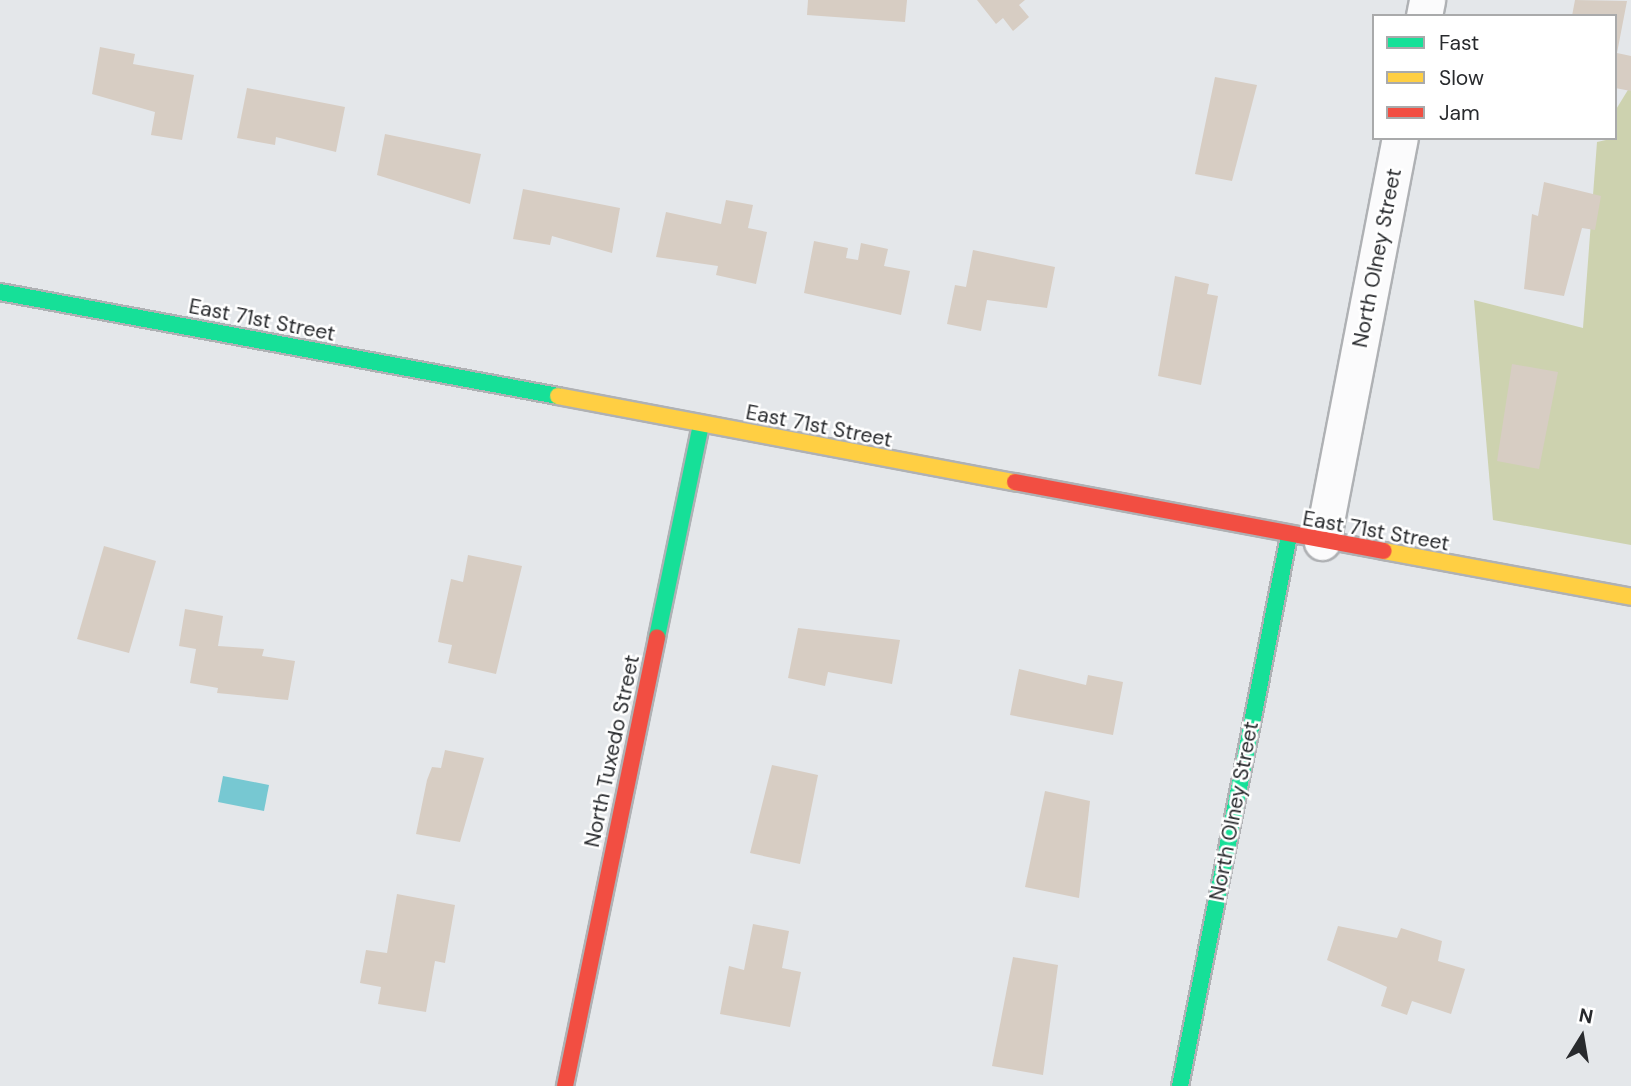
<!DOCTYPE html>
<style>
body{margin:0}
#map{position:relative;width:1631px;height:1086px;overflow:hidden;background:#e4e7ea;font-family:"DM Sans",sans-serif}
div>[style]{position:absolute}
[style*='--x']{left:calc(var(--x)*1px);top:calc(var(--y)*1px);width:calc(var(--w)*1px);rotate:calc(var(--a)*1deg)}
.green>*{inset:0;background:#cdd2af}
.water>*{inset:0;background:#77c8d2}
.building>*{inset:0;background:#d7cdc3}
.roads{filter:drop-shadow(2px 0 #afb1b4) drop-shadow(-2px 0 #afb1b4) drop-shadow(0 2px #afb1b4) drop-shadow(0 -2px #afb1b4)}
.street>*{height:35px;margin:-17.5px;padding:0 17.5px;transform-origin:17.5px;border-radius:17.5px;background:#fbfbfc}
.fast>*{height:16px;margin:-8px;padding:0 8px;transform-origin:8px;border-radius:8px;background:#16e098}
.slow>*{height:16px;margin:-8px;padding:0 8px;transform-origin:8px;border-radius:8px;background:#ffcf43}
.jam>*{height:16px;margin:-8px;padding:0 8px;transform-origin:8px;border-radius:8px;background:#f24e42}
span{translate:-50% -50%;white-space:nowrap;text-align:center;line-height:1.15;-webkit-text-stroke:5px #fff;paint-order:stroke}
.street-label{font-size:21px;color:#282a2d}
.legend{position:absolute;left:1372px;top:14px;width:245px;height:126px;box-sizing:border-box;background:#fff;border:2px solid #a9aaab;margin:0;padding:9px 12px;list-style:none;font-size:21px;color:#282a2d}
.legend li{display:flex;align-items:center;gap:14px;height:35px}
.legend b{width:35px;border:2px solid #a9aaab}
.north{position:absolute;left:1547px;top:1002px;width:70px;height:70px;-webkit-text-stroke:5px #fff;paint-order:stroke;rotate:11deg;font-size:19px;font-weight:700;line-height:28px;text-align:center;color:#282a2d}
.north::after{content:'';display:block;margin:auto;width:24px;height:32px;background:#282a2d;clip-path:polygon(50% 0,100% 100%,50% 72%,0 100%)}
</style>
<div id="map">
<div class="green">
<div style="clip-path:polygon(1631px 85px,1631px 545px,1493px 520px,1474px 300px,1583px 328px,1597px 142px,1615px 138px,1615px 111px)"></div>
</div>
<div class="water">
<div style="clip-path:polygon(223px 776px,269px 785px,264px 811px,218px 802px)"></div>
</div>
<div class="building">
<div style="clip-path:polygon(808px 0,907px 0,905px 22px,807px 15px)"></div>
<div style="clip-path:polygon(977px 0,1025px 0,1019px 5px,1029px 17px,1013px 31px,1003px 18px,996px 24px)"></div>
<div style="clip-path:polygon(1575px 0,1627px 1px,1617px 53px,1631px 56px,1631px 91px,1615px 88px,1615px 16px,1572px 16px)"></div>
<div style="clip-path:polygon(100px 47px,135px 54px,133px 64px,194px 75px,182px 140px,151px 135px,155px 112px,92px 94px)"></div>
<div style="clip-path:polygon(1215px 77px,1257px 85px,1232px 181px,1195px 174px)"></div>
<div style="clip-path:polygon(247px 88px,345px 107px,336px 152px,276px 137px,275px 145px,237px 138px)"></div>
<div style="clip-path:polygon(385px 134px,481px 154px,470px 204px,377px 175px)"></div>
<div style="clip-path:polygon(1544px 182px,1601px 196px,1595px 230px,1582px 228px,1564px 296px,1524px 289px,1532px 214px,1538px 216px)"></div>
<div style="clip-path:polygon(523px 189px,620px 208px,612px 253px,552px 236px,550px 245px,513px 239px)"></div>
<div style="clip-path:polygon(726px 200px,753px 205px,748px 228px,767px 232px,756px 284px,716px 275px,718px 266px,656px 257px,666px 212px,721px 224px)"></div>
<div style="clip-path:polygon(814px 241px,848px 248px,846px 258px,858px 260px,861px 243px,888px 249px,884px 266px,910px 271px,901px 315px,804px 293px)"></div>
<div style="clip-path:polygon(973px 250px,1055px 267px,1047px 308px,987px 300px,981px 331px,947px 324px,955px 285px,966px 287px)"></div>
<div style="clip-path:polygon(1175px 276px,1209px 284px,1207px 294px,1218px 296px,1201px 385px,1158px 376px)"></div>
<div style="clip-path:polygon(1512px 364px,1558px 372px,1539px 469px,1497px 461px)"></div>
<div style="clip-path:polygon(104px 546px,156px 561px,129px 653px,77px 639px)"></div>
<div style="clip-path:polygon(468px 555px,522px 566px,496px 674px,448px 663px,452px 645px,438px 642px,451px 579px,463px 582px)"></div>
<div style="clip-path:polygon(185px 609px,223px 616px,218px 646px,264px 649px,262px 656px,295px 661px,288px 700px,217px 693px,218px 688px,190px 683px,196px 649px,179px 646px)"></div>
<div style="clip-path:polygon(798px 628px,900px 640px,892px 684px,828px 672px,825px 686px,788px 678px)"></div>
<div style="clip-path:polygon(1019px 669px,1086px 685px,1088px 675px,1123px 682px,1113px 735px,1010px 715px)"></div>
<div style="clip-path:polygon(445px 750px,484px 758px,460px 842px,416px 834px,427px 780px,432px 767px,441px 768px)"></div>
<div style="clip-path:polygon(772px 765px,818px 775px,800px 864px,750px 853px)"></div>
<div style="clip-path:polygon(1045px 791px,1090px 801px,1079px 898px,1025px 887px)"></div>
<div style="clip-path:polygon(397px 894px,455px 905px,445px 963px,435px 961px,426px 1012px,378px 1004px,381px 987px,360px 983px,366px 950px,387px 953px)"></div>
<div style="clip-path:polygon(753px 924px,789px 931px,782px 968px,801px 972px,790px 1027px,720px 1014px,729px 966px,744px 970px)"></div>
<div style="clip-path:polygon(1338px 926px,1397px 938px,1401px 928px,1442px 941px,1438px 961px,1465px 969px,1451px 1014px,1412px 1001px,1407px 1015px,1381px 1006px,1387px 987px,1327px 960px)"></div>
<div style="clip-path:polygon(1013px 957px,1058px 965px,1043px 1075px,992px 1066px)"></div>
</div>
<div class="roads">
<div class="street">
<div style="--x:1424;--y:16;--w:16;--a:-79"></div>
<div style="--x:1322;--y:542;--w:411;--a:-79.1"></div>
</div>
<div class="fast">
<div style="--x:0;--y:292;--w:568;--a:10.56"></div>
<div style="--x:657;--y:637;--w:217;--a:-78.3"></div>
<div style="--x:1180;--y:1086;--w:561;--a:-78.79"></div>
</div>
<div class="slow">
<div style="--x:558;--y:396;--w:465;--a:10.7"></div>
<div style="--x:1384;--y:551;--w:251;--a:10.5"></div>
</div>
<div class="jam">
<div style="--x:1015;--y:482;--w:375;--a:10.6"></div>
<div style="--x:565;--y:1086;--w:458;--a:-78.4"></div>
</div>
</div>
<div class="street-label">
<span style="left:1377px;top:258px;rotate:-79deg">North Olney Street</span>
<span style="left:262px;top:320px;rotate:11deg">East 71st Street</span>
<span style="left:819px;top:426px;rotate:11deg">East 71st Street</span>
<span style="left:1376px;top:531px;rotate:10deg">East 71st Street</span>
<span style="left:612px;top:751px;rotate:-78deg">North Tuxedo Street</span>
<span style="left:1234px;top:811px;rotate:-79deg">North Olney Street</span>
</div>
<ul class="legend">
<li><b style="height:9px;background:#16e098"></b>Fast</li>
<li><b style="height:9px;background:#ffcf43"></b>Slow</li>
<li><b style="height:9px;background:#f24e42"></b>Jam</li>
</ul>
<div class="north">N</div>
</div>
